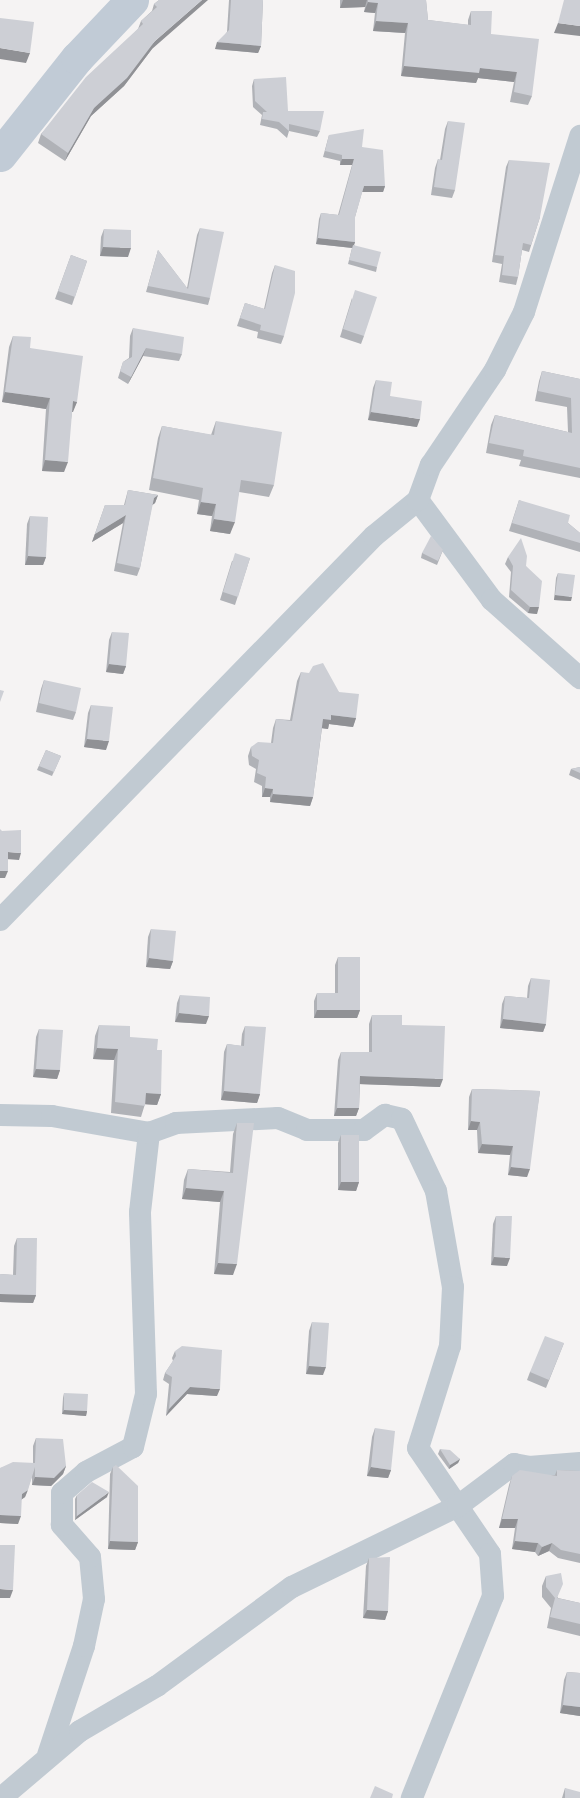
<!DOCTYPE html>
<style>
body{margin:0}
#map{position:relative;width:580px;height:1798px;overflow:hidden;background:#f5f3f3;font-family:"Roboto Condensed",sans-serif}
div>[style]{position:absolute}
[style*='--x']{left:calc(var(--x)*1px);top:calc(var(--y)*1px);width:calc(var(--w)*1px);rotate:calc(var(--a)*1deg)}
.street>*{height:22px;margin:-11px;padding:0 11px;transform-origin:11px;border-radius:11px;background:#c1cad2}
.secondary>*{height:33px;margin:-16.5px;padding:0 16.5px;transform-origin:16.5px;border-radius:16.5px;background:#c1cbd6}
.wall>*{inset:0;background:#b0b2b7}
.shaded-wall>*{inset:0;background:#909195}
.building>*{inset:0;background:#cdcfd5}
span{translate:-50% -50%;white-space:nowrap;text-align:center;line-height:1.15;-webkit-text-stroke:4.5px #fff;paint-order:stroke}
</style>
<div id="map">
<div class="street">
<div style="--x:418;--y:500;--w:124;--a:53.5"></div>
<div style="--x:492;--y:600;--w:118;--a:41.6"></div>
<div style="--x:0;--y:920;--w:536;--a:-45.76"></div>
<div style="--x:374;--y:536;--w:57;--a:-39.3"></div>
<div style="--x:418;--y:500;--w:37;--a:-70"></div>
<div style="--x:431;--y:465;--w:115;--a:-56"></div>
<div style="--x:495;--y:370;--w:65;--a:-63.4"></div>
<div style="--x:524;--y:312;--w:185;--a:-72.3"></div>
<div style="--x:0;--y:1115;--w:52;--a:1.1"></div>
<div style="--x:52;--y:1116;--w:98;--a:9.9"></div>
<div style="--x:48;--y:1755;--w:115;--a:-71.7"></div>
<div style="--x:84;--y:1646;--w:48;--a:-78"></div>
<div style="--x:94;--y:1599;--w:42;--a:-95.4"></div>
<div style="--x:90;--y:1557;--w:43;--a:-131.2"></div>
<div style="--x:62;--y:1525;--w:32;--a:-90"></div>
<div style="--x:62;--y:1493;--w:32;--a:-41"></div>
<div style="--x:86;--y:1472;--w:53;--a:-28"></div>
<div style="--x:133;--y:1447;--w:55;--a:-76.2"></div>
<div style="--x:146;--y:1394;--w:182;--a:-91.9"></div>
<div style="--x:140;--y:1212;--w:80;--a:-83.5"></div>
<div style="--x:149;--y:1133;--w:29;--a:-20"></div>
<div style="--x:176;--y:1123;--w:102;--a:-2.8"></div>
<div style="--x:278;--y:1118;--w:31;--a:22"></div>
<div style="--x:307;--y:1130;--w:57;--a:0"></div>
<div style="--x:364;--y:1130;--w:26;--a:-36"></div>
<div style="--x:385;--y:1115;--w:17;--a:13"></div>
<div style="--x:402;--y:1119;--w:80;--a:64.7"></div>
<div style="--x:436;--y:1191;--w:97;--a:80"></div>
<div style="--x:453;--y:1287;--w:59;--a:92.9"></div>
<div style="--x:450;--y:1346;--w:107;--a:107.4"></div>
<div style="--x:418;--y:1448;--w:128;--a:55.8"></div>
<div style="--x:490;--y:1554;--w:42;--a:85.9"></div>
<div style="--x:493;--y:1596;--w:218;--a:111.9"></div>
<div style="--x:1;--y:1798;--w:104;--a:-40.3"></div>
<div style="--x:80;--y:1731;--w:89;--a:-30.3"></div>
<div style="--x:157;--y:1686;--w:167;--a:-36.3"></div>
<div style="--x:292;--y:1587;--w:185;--a:-26"></div>
<div style="--x:458;--y:1506;--w:70;--a:-36.9"></div>
<div style="--x:514;--y:1464;--w:15;--a:11"></div>
<div style="--x:529;--y:1467;--w:51;--a:-4.5"></div>
</div>
<div class="secondary">
<div style="--x:0;--y:155;--w:124;--a:-51.6"></div>
<div style="--x:77;--y:58;--w:80;--a:-46.5"></div>
</div>
<div class="wall">
<div style="clip-path:polygon(159px 0,152px 49px,124px 86px,91px 116px,65px 161px,38px 143px,41px 134px,138px 29px,141px 21px,152px 11px,154px 4px)"></div>
<div style="clip-path:polygon(229px 0,263px 0,261px 46px,258px 53px,215px 49px,227px 32px)"></div>
<div style="clip-path:polygon(340px 0,426px 0,428px 20px,468px 25px,468px 20px,471px 11px,491px 34px,532px 96px,528px 105px,510px 102px,514px 82px,478px 78px,476px 83px,401px 76px,405px 33px,373px 31px,375px 13px,364px 12px,365px 7px,340px 8px)"></div>
<div style="clip-path:polygon(254px 79px,288px 111px,320px 131px,317px 137px,289px 131px,287px 138px,277px 129px,260px 125px,262px 115px,253px 107px,252px 86px)"></div>
<div style="clip-path:polygon(448px 121px,455px 190px,452px 198px,431px 195px,435px 168px,438px 159px,440px 160px,445px 129px)"></div>
<div style="clip-path:polygon(329px 135px,362px 147px,385px 186px,383px 192px,362px 192px,355px 217px,355px 242px,354px 245px,377px 267px,376px 272px,348px 264px,352px 248px,316px 244px,319px 219px,321px 213px,338px 215px,352px 165px,340px 165px,340px 161px,323px 157px)"></div>
<div style="clip-path:polygon(509px 160px,540px 217px,529px 252px,522px 250px,518px 277px,516px 285px,499px 282px,502px 264px,492px 262px,506px 167px)"></div>
<div style="clip-path:polygon(200px 228px,210px 298px,208px 305px,146px 292px,158px 250px,187px 288px,197px 235px)"></div>
<div style="clip-path:polygon(104px 229px,128px 257px,100px 256px,101px 237px)"></div>
<div style="clip-path:polygon(71px 255px,87px 261px,72px 305px,55px 299px)"></div>
<div style="clip-path:polygon(275px 265px,284px 336px,281px 344px,257px 338px,258px 332px,237px 326px,245px 303px,264px 309px,272px 273px)"></div>
<div style="clip-path:polygon(352px 298px,364px 336px,361px 344px,340px 337px)"></div>
<div style="clip-path:polygon(133px 328px,182px 354px,179px 361px,143px 356px,128px 384px,118px 378px,123px 362px,129px 358px,130px 336px)"></div>
<div style="clip-path:polygon(13px 336px,30px 348px,77px 402px,72px 412px,64px 472px,42px 471px,46px 409px,2px 402px,9px 347px)"></div>
<div style="clip-path:polygon(542px 371px,580px 379px,580px 478px,519px 466px,521px 460px,486px 453px,491px 425px,495px 415px,568px 432px,567px 407px,535px 401px,539px 381px)"></div>
<div style="clip-path:polygon(376px 380px,390px 396px,417px 427px,368px 420px,373px 388px)"></div>
<div style="clip-path:polygon(216px 421px,274px 485px,269px 497px,239px 492px,230px 534px,210px 531px,212px 516px,197px 514px,199px 500px,149px 490px,158px 438px,162px 426px,211px 435px)"></div>
<div style="clip-path:polygon(128px 490px,158px 495px,155px 503px,152px 505px,140px 568px,137px 576px,114px 571px,123px 523px,92px 542px,105px 505px,124px 505px)"></div>
<div style="clip-path:polygon(519px 500px,568px 523px,580px 533px,580px 552px,509px 531px)"></div>
<div style="clip-path:polygon(30px 516px,46px 557px,43px 565px,25px 565px,27px 524px)"></div>
<div style="clip-path:polygon(443px 550px,437px 565px,421px 558px,422px 553px)"></div>
<div style="clip-path:polygon(508px 557px,526px 566px,537px 614px,528px 613px,509px 597px,511px 572px,505px 564px)"></div>
<div style="clip-path:polygon(250px 558px,235px 605px,220px 600px,232px 561px)"></div>
<div style="clip-path:polygon(558px 573px,571px 601px,554px 600px,556px 578px)"></div>
<div style="clip-path:polygon(112px 632px,126px 666px,123px 674px,106px 672px,109px 640px)"></div>
<div style="clip-path:polygon(301px 672px,339px 692px,356px 718px,353px 727px,329px 724px,328px 729px,322px 728px,313px 797px,310px 806px,270px 802px,270px 797px,262px 797px,262px 786px,254px 782px,256px 769px,249px 765px,248px 756px,251px 747px,271px 743px,273px 728px,276px 719px,290px 720px,297px 681px)"></div>
<div style="clip-path:polygon(44px 680px,76px 712px,73px 720px,36px 712px,41px 689px)"></div>
<div style="clip-path:polygon(91px 705px,106px 750px,84px 747px,88px 713px)"></div>
<div style="clip-path:polygon(46px 750px,61px 756px,52px 776px,37px 770px)"></div>
<div style="clip-path:polygon(580px 767px,580px 780px,569px 775px,571px 769px)"></div>
<div style="clip-path:polygon(151px 929px,173px 961px,170px 969px,146px 967px,148px 937px)"></div>
<div style="clip-path:polygon(338px 957px,360px 1010px,357px 1018px,314px 1018px,314px 1001px,317px 993px,335px 993px,335px 965px)"></div>
<div style="clip-path:polygon(531px 978px,546px 1024px,543px 1032px,500px 1028px,502px 1004px,505px 996px,527px 998px,528px 986px)"></div>
<div style="clip-path:polygon(180px 995px,206px 1024px,175px 1022px,177px 1003px)"></div>
<div style="clip-path:polygon(372px 1015px,402px 1025px,440px 1087px,360px 1084px,359px 1108px,356px 1116px,334px 1116px,338px 1060px,341px 1052px,369px 1052px,369px 1024px)"></div>
<div style="clip-path:polygon(99px 1025px,157px 1050px,161px 1094px,157px 1105px,145px 1104px,141px 1117px,111px 1113px,114px 1060px,93px 1059px,95px 1036px)"></div>
<div style="clip-path:polygon(245px 1026px,260px 1094px,257px 1103px,221px 1100px,224px 1052px,227px 1044px,241px 1046px,242px 1034px)"></div>
<div style="clip-path:polygon(39px 1029px,60px 1070px,57px 1079px,33px 1077px,36px 1037px)"></div>
<div style="clip-path:polygon(472px 1089px,540px 1091px,527px 1177px,508px 1175px,510px 1155px,478px 1153px,477px 1130px,468px 1130px,469px 1097px)"></div>
<div style="clip-path:polygon(237px 1123px,233px 1275px,214px 1274px,220px 1202px,182px 1199px,184px 1180px,188px 1169px,230px 1172px,233px 1134px)"></div>
<div style="clip-path:polygon(341px 1135px,359px 1182px,356px 1191px,338px 1190px,338px 1143px)"></div>
<div style="clip-path:polygon(496px 1216px,507px 1266px,491px 1265px,493px 1224px)"></div>
<div style="clip-path:polygon(17px 1238px,36px 1295px,33px 1303px,0 1302px,0 1274px,13px 1275px,14px 1246px)"></div>
<div style="clip-path:polygon(312px 1322px,323px 1375px,306px 1374px,309px 1331px)"></div>
<div style="clip-path:polygon(564px 1343px,546px 1388px,527px 1380px,530px 1372px)"></div>
<div style="clip-path:polygon(175px 1351px,217px 1396px,187px 1394px,166px 1416px,169px 1384px,163px 1380px,165px 1373px,173px 1361px,172px 1358px)"></div>
<div style="clip-path:polygon(64px 1393px,87px 1411px,86px 1416px,62px 1414px,63px 1398px)"></div>
<div style="clip-path:polygon(375px 1428px,391px 1470px,388px 1478px,367px 1476px,372px 1437px)"></div>
<div style="clip-path:polygon(36px 1438px,66px 1466px,63px 1474px,51px 1486px,32px 1485px,32px 1476px,25px 1497px,21px 1500px,18px 1524px,0 1523px,0 1468px,33px 1463px,33px 1446px)"></div>
<div style="clip-path:polygon(440px 1449px,460px 1459px,458px 1463px,449px 1469px,438px 1454px)"></div>
<div style="clip-path:polygon(113px 1467px,138px 1542px,135px 1550px,108px 1549px,110px 1474px)"></div>
<div style="clip-path:polygon(557px 1470px,580px 1471px,580px 1563px,558px 1558px,549px 1551px,538px 1556px,535px 1552px,512px 1549px,515px 1528px,499px 1528px,509px 1485px,512px 1476px,555px 1475px)"></div>
<div style="clip-path:polygon(77px 1495px,107px 1497px,75px 1520px,75px 1499px)"></div>
<div style="clip-path:polygon(369px 1558px,388px 1611px,385px 1620px,363px 1618px,366px 1566px)"></div>
<div style="clip-path:polygon(546px 1576px,558px 1598px,580px 1603px,580px 1636px,547px 1628px,551px 1608px,542px 1597px,542px 1586px)"></div>
<div style="clip-path:polygon(567px 1672px,580px 1673px,580px 1716px,560px 1713px,564px 1680px)"></div>
<div style="clip-path:polygon(565px 1788px,580px 1798px,562px 1798px)"></div>
</div>
<div class="shaded-wall">
<div style="clip-path:polygon(202px 0,208px 0,152px 49px,124px 86px,91px 116px,65px 161px,68px 153px,94px 108px,155px 41px)"></div>
<div style="clip-path:polygon(343px 0,367px 0,365px 7px,340px 8px)"></div>
<div style="clip-path:polygon(368px 2px,378px 3px,375px 13px,364px 12px)"></div>
<div style="clip-path:polygon(376px 21px,408px 23px,405px 33px,373px 31px)"></div>
<div style="clip-path:polygon(558px 23px,580px 26px,580px 36px,554px 33px)"></div>
<div style="clip-path:polygon(217px 42px,261px 46px,258px 53px,215px 49px)"></div>
<div style="clip-path:polygon(0 48px,30px 53px,26px 63px,0 59px)"></div>
<div style="clip-path:polygon(404px 66px,480px 68px,517px 72px,514px 82px,478px 78px,476px 83px,401px 76px)"></div>
<div style="clip-path:polygon(342px 159px,354px 159px,352px 165px,340px 165px)"></div>
<div style="clip-path:polygon(364px 186px,385px 186px,383px 192px,362px 192px)"></div>
<div style="clip-path:polygon(318px 238px,355px 242px,353px 248px,316px 244px)"></div>
<div style="clip-path:polygon(103px 247px,131px 248px,128px 257px,100px 256px)"></div>
<div style="clip-path:polygon(146px 348px,143px 356px,128px 384px,131px 377px)"></div>
<div style="clip-path:polygon(5px 392px,50px 398px,46px 409px,2px 402px)"></div>
<div style="clip-path:polygon(73px 401px,77px 402px,73px 412px,69px 412px)"></div>
<div style="clip-path:polygon(371px 412px,420px 419px,417px 427px,368px 420px)"></div>
<div style="clip-path:polygon(45px 460px,68px 462px,64px 472px,42px 471px)"></div>
<div style="clip-path:polygon(158px 495px,155px 503px,151px 506px,154px 498px)"></div>
<div style="clip-path:polygon(201px 502px,216px 504px,212px 516px,197px 514px)"></div>
<div style="clip-path:polygon(126px 515px,123px 523px,92px 542px,95px 534px)"></div>
<div style="clip-path:polygon(214px 519px,235px 522px,230px 534px,210px 531px)"></div>
<div style="clip-path:polygon(28px 556px,46px 557px,43px 565px,25px 565px)"></div>
<div style="clip-path:polygon(555px 595px,572px 597px,571px 601px,554px 600px)"></div>
<div style="clip-path:polygon(530px 607px,539px 607px,537px 614px,528px 613px)"></div>
<div style="clip-path:polygon(109px 664px,126px 666px,123px 674px,106px 672px)"></div>
<div style="clip-path:polygon(331px 715px,356px 718px,353px 727px,329px 724px,328px 729px,320px 728px,323px 719px)"></div>
<div style="clip-path:polygon(87px 739px,109px 741px,106px 750px,84px 747px)"></div>
<div style="clip-path:polygon(265px 788px,273px 789px,270px 797px,262px 797px)"></div>
<div style="clip-path:polygon(273px 794px,313px 797px,310px 806px,270px 802px)"></div>
<div style="clip-path:polygon(8px 852px,21px 853px,19px 860px,6px 859px)"></div>
<div style="clip-path:polygon(0 871px,8px 871px,5px 878px,0 878px)"></div>
<div style="clip-path:polygon(149px 958px,173px 961px,170px 969px,146px 967px)"></div>
<div style="clip-path:polygon(317px 1010px,360px 1010px,357px 1018px,314px 1018px)"></div>
<div style="clip-path:polygon(179px 1013px,209px 1016px,206px 1024px,175px 1022px)"></div>
<div style="clip-path:polygon(503px 1019px,546px 1024px,543px 1032px,500px 1028px)"></div>
<div style="clip-path:polygon(97px 1048px,118px 1049px,114px 1060px,93px 1059px)"></div>
<div style="clip-path:polygon(36px 1069px,60px 1070px,57px 1079px,33px 1077px)"></div>
<div style="clip-path:polygon(360px 1076px,443px 1079px,440px 1087px,357px 1084px)"></div>
<div style="clip-path:polygon(224px 1091px,260px 1094px,257px 1103px,221px 1100px)"></div>
<div style="clip-path:polygon(146px 1093px,161px 1094px,157px 1105px,141px 1104px)"></div>
<div style="clip-path:polygon(337px 1108px,359px 1108px,356px 1116px,334px 1116px)"></div>
<div style="clip-path:polygon(471px 1121px,480px 1122px,477px 1130px,468px 1130px)"></div>
<div style="clip-path:polygon(482px 1144px,513px 1146px,510px 1155px,478px 1153px)"></div>
<div style="clip-path:polygon(511px 1167px,530px 1169px,527px 1177px,508px 1175px)"></div>
<div style="clip-path:polygon(341px 1182px,359px 1182px,356px 1191px,338px 1190px)"></div>
<div style="clip-path:polygon(186px 1188px,224px 1191px,220px 1202px,182px 1199px)"></div>
<div style="clip-path:polygon(494px 1257px,510px 1258px,507px 1266px,491px 1265px)"></div>
<div style="clip-path:polygon(218px 1263px,237px 1264px,233px 1275px,214px 1274px)"></div>
<div style="clip-path:polygon(0 1294px,36px 1295px,33px 1303px,0 1302px)"></div>
<div style="clip-path:polygon(309px 1366px,326px 1367px,323px 1375px,306px 1374px)"></div>
<div style="clip-path:polygon(190px 1387px,220px 1389px,217px 1396px,187px 1394px,166px 1416px,169px 1409px)"></div>
<div style="clip-path:polygon(64px 1410px,87px 1411px,86px 1416px,62px 1414px)"></div>
<div style="clip-path:polygon(460px 1459px,458px 1463px,449px 1469px,450px 1465px)"></div>
<div style="clip-path:polygon(66px 1466px,63px 1474px,51px 1486px,32px 1485px,35px 1477px)"></div>
<div style="clip-path:polygon(371px 1467px,391px 1470px,388px 1478px,367px 1476px)"></div>
<div style="clip-path:polygon(28px 1490px,25px 1497px,19px 1501px,22px 1494px)"></div>
<div style="clip-path:polygon(109px 1492px,107px 1497px,75px 1520px,77px 1516px)"></div>
<div style="clip-path:polygon(0 1515px,21px 1516px,18px 1524px,0 1523px)"></div>
<div style="clip-path:polygon(502px 1519px,518px 1519px,515px 1528px,499px 1528px)"></div>
<div style="clip-path:polygon(110px 1541px,138px 1542px,135px 1550px,108px 1549px)"></div>
<div style="clip-path:polygon(515px 1541px,538px 1543px,535px 1552px,512px 1549px)"></div>
<div style="clip-path:polygon(552px 1543px,549px 1551px,538px 1556px,542px 1547px)"></div>
<div style="clip-path:polygon(0 1589px,13px 1590px,10px 1598px,0 1598px)"></div>
<div style="clip-path:polygon(367px 1610px,388px 1611px,385px 1620px,363px 1618px)"></div>
<div style="clip-path:polygon(563px 1705px,580px 1707px,580px 1716px,560px 1713px)"></div>
</div>
<div class="building">
<div style="clip-path:polygon(159px 0,202px 0,155px 41px,127px 78px,94px 108px,68px 153px,41px 134px,86px 77px,143px 24px,141px 21px,157px 7px,154px 4px)"></div>
<div style="clip-path:polygon(231px 0,263px 0,261px 46px,217px 42px,229px 30px)"></div>
<div style="clip-path:polygon(368px 0,426px 0,428px 20px,471px 25px,471px 11px,492px 11px,491px 34px,539px 39px,532px 96px,514px 92px,517px 72px,480px 68px,479px 73px,404px 66px,408px 23px,376px 21px,378px 3px,368px 2px)"></div>
<div style="clip-path:polygon(564px 0,580px 0,580px 26px,558px 23px)"></div>
<div style="clip-path:polygon(0 18px,34px 22px,30px 53px,0 48px)"></div>
<div style="clip-path:polygon(286px 77px,288px 111px,324px 111px,320px 131px,289px 124px,289px 131px,279px 122px,262px 119px,263px 112px,267px 112px,255px 101px,254px 79px)"></div>
<div style="clip-path:polygon(448px 121px,465px 123px,455px 190px,434px 187px,438px 159px,442px 160px)"></div>
<div style="clip-path:polygon(364px 129px,362px 147px,383px 150px,385px 186px,364px 186px,355px 217px,355px 242px,318px 238px,321px 213px,339px 215px,354px 159px,342px 159px,342px 155px,325px 151px,329px 135px)"></div>
<div style="clip-path:polygon(509px 160px,550px 163px,540px 217px,531px 245px,523px 243px,518px 277px,502px 275px,504px 256px,495px 255px)"></div>
<div style="clip-path:polygon(200px 228px,224px 232px,210px 298px,148px 286px,158px 250px,188px 289px)"></div>
<div style="clip-path:polygon(104px 229px,131px 230px,131px 248px,103px 247px)"></div>
<div style="clip-path:polygon(353px 245px,381px 252px,377px 267px,349px 260px)"></div>
<div style="clip-path:polygon(71px 255px,87px 261px,75px 297px,58px 291px)"></div>
<div style="clip-path:polygon(275px 265px,295px 271px,295px 293px,284px 336px,260px 330px,261px 325px,240px 318px,245px 303px,265px 309px)"></div>
<div style="clip-path:polygon(355px 290px,377px 297px,364px 336px,343px 329px)"></div>
<div style="clip-path:polygon(133px 328px,184px 337px,182px 354px,146px 348px,131px 377px,120px 371px,123px 362px,132px 357px)"></div>
<div style="clip-path:polygon(13px 336px,31px 337px,30px 348px,83px 356px,77px 402px,73px 401px,68px 462px,45px 460px,50px 398px,5px 392px)"></div>
<div style="clip-path:polygon(542px 371px,580px 379px,580px 468px,523px 456px,524px 450px,489px 443px,495px 415px,572px 433px,571px 398px,538px 391px)"></div>
<div style="clip-path:polygon(376px 380px,392px 382px,390px 396px,422px 401px,420px 419px,371px 412px)"></div>
<div style="clip-path:polygon(216px 421px,282px 432px,274px 485px,241px 480px,235px 522px,214px 519px,216px 504px,201px 502px,203px 488px,153px 478px,162px 426px,214px 435px)"></div>
<div style="clip-path:polygon(128px 490px,158px 495px,154px 498px,140px 568px,117px 563px,126px 515px,95px 534px,105px 505px,125px 505px)"></div>
<div style="clip-path:polygon(519px 500px,570px 515px,568px 523px,580px 533px,580px 543px,512px 523px)"></div>
<div style="clip-path:polygon(30px 516px,48px 517px,46px 557px,28px 556px)"></div>
<div style="clip-path:polygon(431px 536px,443px 550px,438px 561px,422px 553px)"></div>
<div style="clip-path:polygon(521px 538px,527px 556px,526px 566px,542px 581px,539px 607px,530px 607px,511px 590px,513px 566px,508px 557px)"></div>
<div style="clip-path:polygon(235px 553px,250px 558px,238px 597px,223px 592px)"></div>
<div style="clip-path:polygon(558px 573px,575px 575px,572px 597px,555px 595px)"></div>
<div style="clip-path:polygon(112px 632px,129px 633px,126px 666px,109px 664px)"></div>
<div style="clip-path:polygon(323px 663px,339px 692px,359px 694px,356px 718px,331px 715px,331px 720px,323px 719px,313px 797px,273px 794px,273px 789px,265px 788px,266px 777px,257px 773px,259px 760px,252px 756px,251px 747px,258px 742px,273px 743px,276px 719px,292px 721px,301px 672px,309px 673px,313px 666px)"></div>
<div style="clip-path:polygon(44px 680px,81px 688px,76px 712px,39px 703px)"></div>
<div style="clip-path:polygon(0 690px,4px 691px,0 702px)"></div>
<div style="clip-path:polygon(91px 705px,113px 707px,109px 741px,87px 739px)"></div>
<div style="clip-path:polygon(46px 750px,61px 756px,54px 772px,39px 766px)"></div>
<div style="clip-path:polygon(580px 767px,580px 773px,571px 769px)"></div>
<div style="clip-path:polygon(0 829px,2px 831px,21px 830px,21px 853px,8px 852px,8px 871px,0 871px)"></div>
<div style="clip-path:polygon(151px 929px,176px 931px,173px 961px,149px 958px)"></div>
<div style="clip-path:polygon(338px 957px,360px 957px,360px 1010px,317px 1010px,317px 993px,338px 993px)"></div>
<div style="clip-path:polygon(531px 978px,550px 980px,546px 1024px,503px 1019px,505px 996px,529px 998px)"></div>
<div style="clip-path:polygon(180px 995px,210px 997px,209px 1016px,179px 1013px)"></div>
<div style="clip-path:polygon(372px 1015px,402px 1015px,402px 1025px,445px 1026px,443px 1079px,360px 1076px,359px 1108px,337px 1108px,341px 1052px,372px 1052px)"></div>
<div style="clip-path:polygon(99px 1025px,130px 1026px,130px 1037px,158px 1039px,157px 1050px,162px 1050px,161px 1094px,146px 1093px,145px 1106px,115px 1102px,118px 1049px,97px 1048px)"></div>
<div style="clip-path:polygon(245px 1026px,266px 1027px,260px 1094px,224px 1091px,227px 1044px,244px 1046px)"></div>
<div style="clip-path:polygon(39px 1029px,63px 1030px,60px 1070px,36px 1069px)"></div>
<div style="clip-path:polygon(472px 1089px,540px 1091px,530px 1169px,511px 1167px,513px 1146px,482px 1144px,480px 1122px,471px 1121px)"></div>
<div style="clip-path:polygon(237px 1123px,254px 1123px,237px 1264px,218px 1263px,224px 1191px,186px 1188px,188px 1169px,233px 1173px)"></div>
<div style="clip-path:polygon(341px 1135px,359px 1135px,359px 1182px,341px 1182px)"></div>
<div style="clip-path:polygon(496px 1216px,512px 1216px,510px 1258px,494px 1257px)"></div>
<div style="clip-path:polygon(17px 1238px,37px 1238px,36px 1295px,0 1294px,0 1274px,16px 1275px)"></div>
<div style="clip-path:polygon(312px 1322px,329px 1323px,326px 1367px,309px 1366px)"></div>
<div style="clip-path:polygon(545px 1336px,564px 1343px,549px 1380px,530px 1372px)"></div>
<div style="clip-path:polygon(182px 1346px,222px 1350px,220px 1389px,190px 1387px,169px 1409px,172px 1377px,165px 1373px,176px 1356px,175px 1351px)"></div>
<div style="clip-path:polygon(64px 1393px,88px 1394px,87px 1411px,64px 1410px)"></div>
<div style="clip-path:polygon(375px 1428px,395px 1431px,391px 1470px,371px 1467px)"></div>
<div style="clip-path:polygon(36px 1438px,63px 1439px,66px 1466px,54px 1478px,35px 1477px,35px 1467px,28px 1490px,22px 1494px,21px 1516px,0 1515px,0 1468px,13px 1462px,35px 1463px)"></div>
<div style="clip-path:polygon(440px 1449px,450px 1450px,460px 1459px,450px 1465px)"></div>
<div style="clip-path:polygon(116px 1465px,138px 1486px,138px 1542px,110px 1541px,113px 1467px)"></div>
<div style="clip-path:polygon(520px 1470px,557px 1476px,557px 1470px,580px 1471px,580px 1554px,561px 1550px,552px 1543px,542px 1547px,538px 1543px,515px 1541px,518px 1519px,502px 1519px,512px 1476px)"></div>
<div style="clip-path:polygon(92px 1482px,109px 1492px,77px 1516px,77px 1495px)"></div>
<div style="clip-path:polygon(0 1545px,15px 1545px,13px 1590px,0 1589px)"></div>
<div style="clip-path:polygon(390px 1557px,388px 1611px,367px 1610px,369px 1558px)"></div>
<div style="clip-path:polygon(561px 1573px,563px 1584px,557px 1598px,580px 1603px,580px 1624px,550px 1617px,555px 1598px,546px 1587px,546px 1576px)"></div>
<div style="clip-path:polygon(567px 1672px,580px 1673px,580px 1707px,563px 1705px)"></div>
<div style="clip-path:polygon(375px 1786px,393px 1794px,392px 1798px,370px 1798px)"></div>
<div style="clip-path:polygon(565px 1788px,580px 1792px,580px 1798px,565px 1798px)"></div>
</div>
</div>
